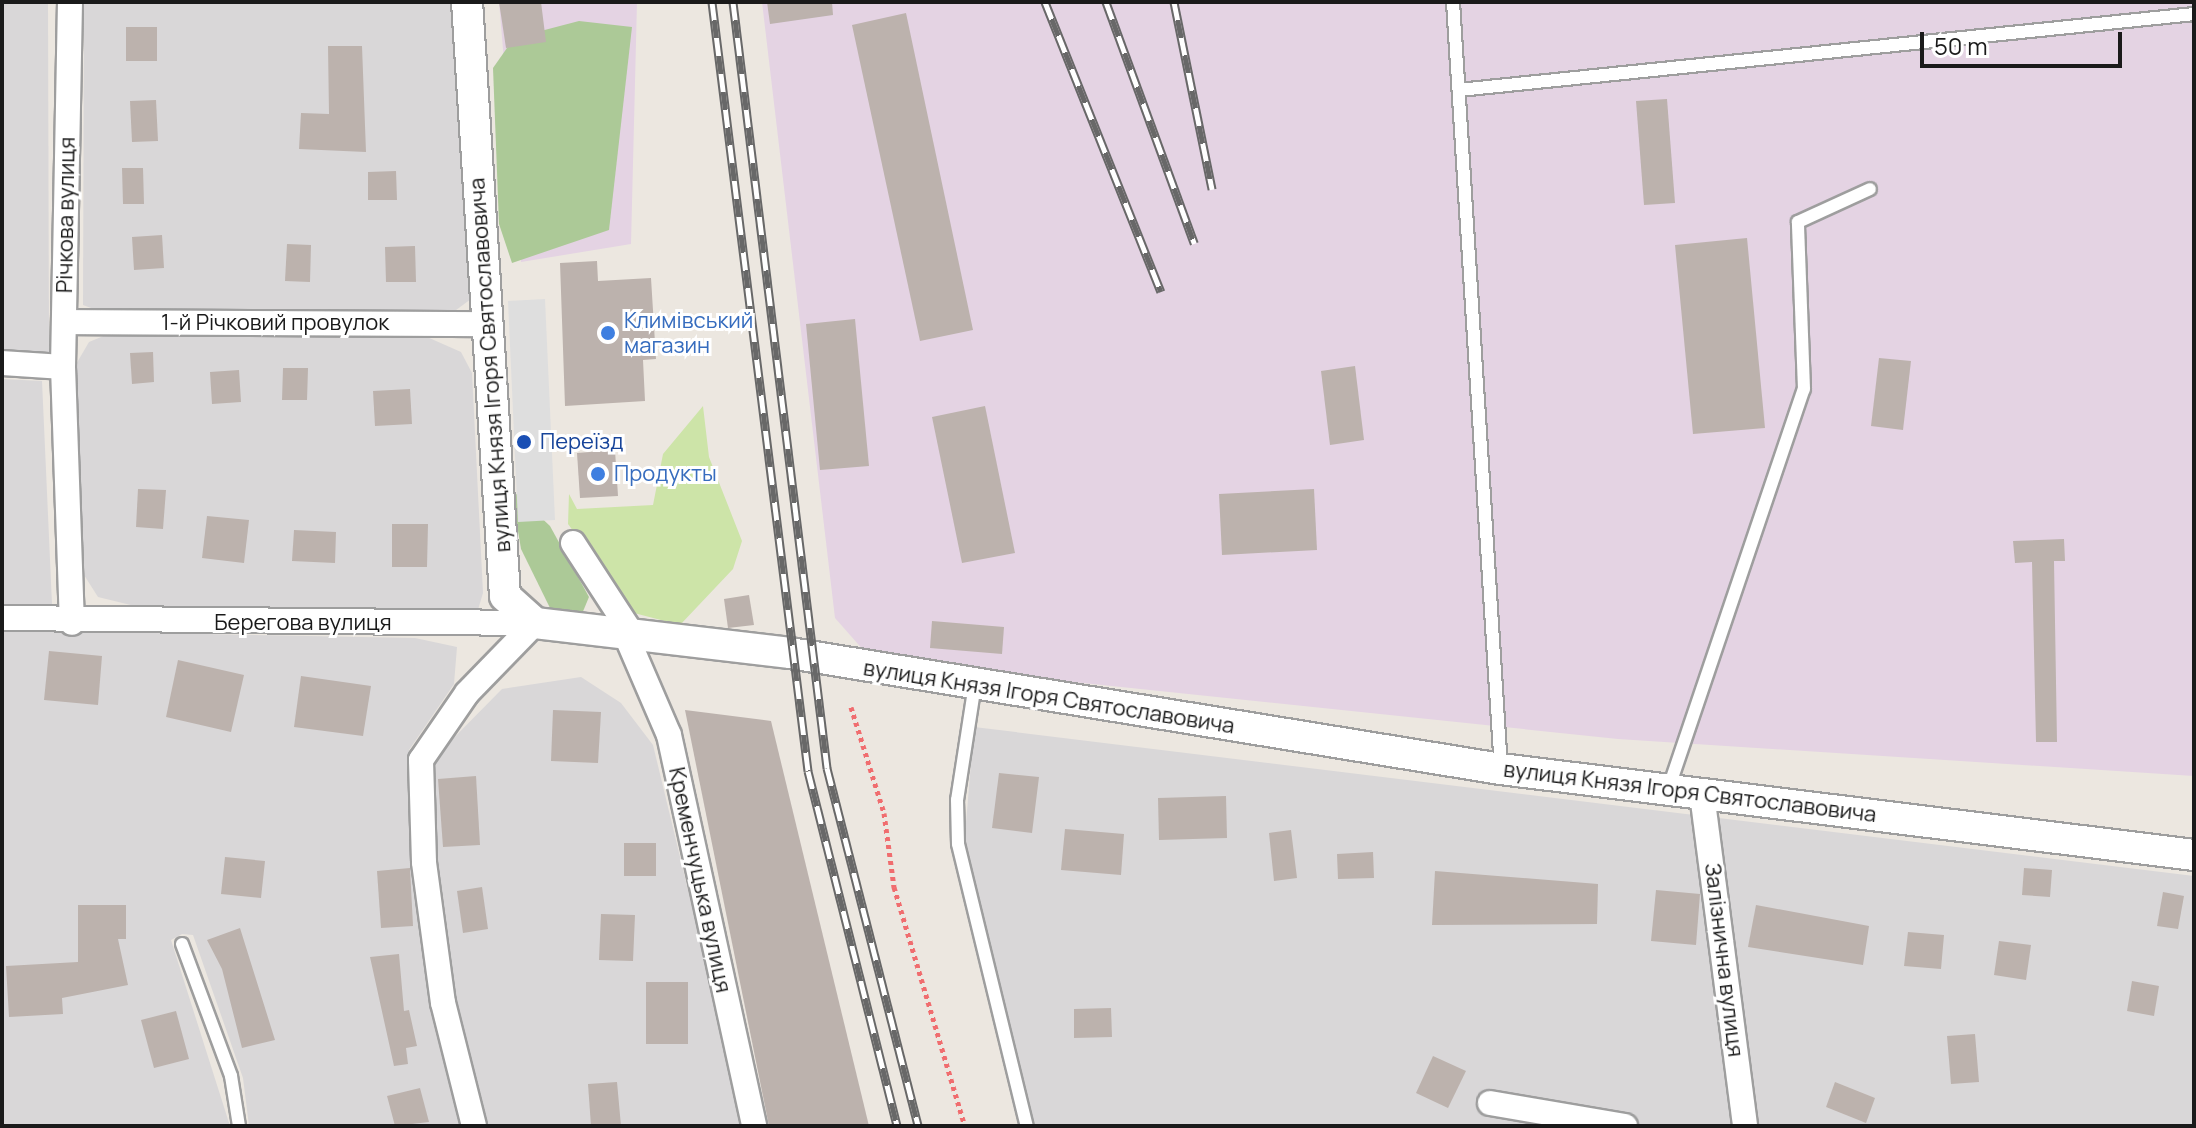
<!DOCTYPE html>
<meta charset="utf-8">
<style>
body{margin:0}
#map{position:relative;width:2196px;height:1128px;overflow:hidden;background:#ece7e0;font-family:Manrope,sans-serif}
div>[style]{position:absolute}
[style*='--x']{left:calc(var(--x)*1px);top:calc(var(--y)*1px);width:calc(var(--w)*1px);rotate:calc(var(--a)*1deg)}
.residential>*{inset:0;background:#d9d7d8}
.industrial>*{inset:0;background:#e4d3e3}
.grass>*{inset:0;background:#cde4a8}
.forest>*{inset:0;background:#acc997}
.parking>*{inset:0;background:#dedede}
.building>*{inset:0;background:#bcb2ad}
.path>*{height:5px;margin-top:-2.5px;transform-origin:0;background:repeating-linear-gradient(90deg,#f06d6f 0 4px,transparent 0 8px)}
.roads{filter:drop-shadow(2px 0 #9e9e9e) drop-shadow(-2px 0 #9e9e9e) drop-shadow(0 2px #9e9e9e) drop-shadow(0 -2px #9e9e9e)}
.service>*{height:12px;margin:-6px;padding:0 6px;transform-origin:6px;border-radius:6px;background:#fff}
.minor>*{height:24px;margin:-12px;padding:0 12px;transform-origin:12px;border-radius:12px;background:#fff}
.tertiary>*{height:30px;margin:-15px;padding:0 15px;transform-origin:15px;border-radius:15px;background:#fff}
.rail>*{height:9px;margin-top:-4.5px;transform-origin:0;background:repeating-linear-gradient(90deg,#fff 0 18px,#686868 0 36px);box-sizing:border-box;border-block:2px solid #686868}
.dots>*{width:22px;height:22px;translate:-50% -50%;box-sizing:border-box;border:4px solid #fff;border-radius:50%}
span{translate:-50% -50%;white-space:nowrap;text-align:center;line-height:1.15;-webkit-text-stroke:6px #fff;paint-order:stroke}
.street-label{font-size:22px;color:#1a1a1a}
.shop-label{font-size:22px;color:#366cbe}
.left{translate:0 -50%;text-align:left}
.transit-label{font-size:22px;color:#164399}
.frame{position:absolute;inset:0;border:4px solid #1a1a1a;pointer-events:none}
.scale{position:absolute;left:1920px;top:32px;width:202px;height:36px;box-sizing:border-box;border:4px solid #1a1a1a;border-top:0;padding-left:10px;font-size:24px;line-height:28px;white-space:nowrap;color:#1a1a1a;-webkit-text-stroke:6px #fff;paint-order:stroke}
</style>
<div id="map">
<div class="residential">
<div style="clip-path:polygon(2px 2px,48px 2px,49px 354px,2px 352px)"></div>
<div style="clip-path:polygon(84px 2px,457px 2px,476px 280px,471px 299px,452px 313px,110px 315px,83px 305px)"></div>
<div style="clip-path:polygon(106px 335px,427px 337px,461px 352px,472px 373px,483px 593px,477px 613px,147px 609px,98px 597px,84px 575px,75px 366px,89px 342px)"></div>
<div style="clip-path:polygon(2px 379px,42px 381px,52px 604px,39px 613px,2px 610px)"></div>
<div style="clip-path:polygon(2px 630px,415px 638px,457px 647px,454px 684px,409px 750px,429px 995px,461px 1126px,249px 1126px,243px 1078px,193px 935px,182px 934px,171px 940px,230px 1126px,2px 1126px)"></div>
<div style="clip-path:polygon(581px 677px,621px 703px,653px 745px,745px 1126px,480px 1126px,450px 1004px,433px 881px,429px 763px,502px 689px)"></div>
<div style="clip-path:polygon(974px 727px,2194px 876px,2194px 1126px,1027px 1126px,964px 847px)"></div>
</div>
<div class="industrial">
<div style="clip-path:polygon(499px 2px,637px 2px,631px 244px,521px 262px)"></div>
<div style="clip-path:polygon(762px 2px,2194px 2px,2194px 776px,1618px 739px,873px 661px,835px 618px)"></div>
</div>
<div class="grass">
<div style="clip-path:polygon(703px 406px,709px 457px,742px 541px,733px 569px,680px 625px,634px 613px,568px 524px,569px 494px,577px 509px,653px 505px,663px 454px)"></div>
</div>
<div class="forest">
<div style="clip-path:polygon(579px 21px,632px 27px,609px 230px,512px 263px,499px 224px,493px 68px,514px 38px)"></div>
<div style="clip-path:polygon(511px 489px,550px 526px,589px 597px,579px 621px,551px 610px,521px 549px)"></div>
</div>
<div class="parking">
<div style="clip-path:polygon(545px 299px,555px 520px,518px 522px,508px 301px)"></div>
</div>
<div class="building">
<div style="clip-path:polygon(499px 2px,541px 2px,546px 42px,506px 48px)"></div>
<div style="clip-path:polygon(767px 2px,832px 2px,833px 15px,770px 24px)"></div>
<div style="clip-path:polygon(906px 13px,973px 330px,920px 341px,852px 25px)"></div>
<div style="clip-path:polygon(126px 27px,157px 27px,157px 61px,126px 61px)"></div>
<div style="clip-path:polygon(328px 46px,362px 46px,366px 152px,299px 149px,301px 113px,329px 114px)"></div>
<div style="clip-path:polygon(1667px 99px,1675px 203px,1644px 205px,1636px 101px)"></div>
<div style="clip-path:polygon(156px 100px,158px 141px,132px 142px,130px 101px)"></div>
<div style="clip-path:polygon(122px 168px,143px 168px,144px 204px,123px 204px)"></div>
<div style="clip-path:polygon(396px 171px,397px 200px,368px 200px,368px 172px)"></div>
<div style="clip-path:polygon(162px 235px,164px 268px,134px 270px,132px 237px)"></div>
<div style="clip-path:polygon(1747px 238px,1765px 428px,1693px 434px,1675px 245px)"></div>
<div style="clip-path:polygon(287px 244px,311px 245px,310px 282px,285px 281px)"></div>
<div style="clip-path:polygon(415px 246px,416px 282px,386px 282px,385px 247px)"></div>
<div style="clip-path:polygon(597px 261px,598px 281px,651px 278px,656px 359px,643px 360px,645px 401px,565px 406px,560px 263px)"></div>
<div style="clip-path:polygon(855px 319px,869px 466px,820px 470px,806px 324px)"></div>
<div style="clip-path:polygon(153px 352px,154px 382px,132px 384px,130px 353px)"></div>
<div style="clip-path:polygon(1879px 358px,1911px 361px,1903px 430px,1871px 426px)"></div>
<div style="clip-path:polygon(1355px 366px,1364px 440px,1330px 445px,1321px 371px)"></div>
<div style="clip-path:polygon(283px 368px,308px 368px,307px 400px,282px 400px)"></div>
<div style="clip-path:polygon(239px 370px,241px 402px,212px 404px,210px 372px)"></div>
<div style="clip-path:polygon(410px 389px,412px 424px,375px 426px,373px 391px)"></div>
<div style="clip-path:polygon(985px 406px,1015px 553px,962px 563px,932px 417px)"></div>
<div style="clip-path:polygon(615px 450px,618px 496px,580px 498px,577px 453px)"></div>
<div style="clip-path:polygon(138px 489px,166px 490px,163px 529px,136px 527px)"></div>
<div style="clip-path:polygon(1314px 489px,1317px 550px,1222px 555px,1219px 494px)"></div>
<div style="clip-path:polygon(207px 516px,249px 520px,244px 563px,202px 558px)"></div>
<div style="clip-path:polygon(392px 524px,428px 524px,427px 567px,392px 567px)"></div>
<div style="clip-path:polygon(294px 530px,336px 532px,335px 563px,292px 561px)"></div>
<div style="clip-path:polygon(2064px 539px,2065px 561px,2054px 561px,2057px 742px,2036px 742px,2032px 562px,2015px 563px,2013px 541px)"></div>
<div style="clip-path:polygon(749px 595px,754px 625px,728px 628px,724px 599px)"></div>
<div style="clip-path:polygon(932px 621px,1004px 627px,1002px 654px,930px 648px)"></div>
<div style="clip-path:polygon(49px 651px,102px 656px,98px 705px,44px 700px)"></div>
<div style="clip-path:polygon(178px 660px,244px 675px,231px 732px,166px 717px)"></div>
<div style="clip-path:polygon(301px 676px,371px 686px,363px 736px,294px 727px)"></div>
<div style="clip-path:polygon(553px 710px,601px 712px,598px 763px,551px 761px)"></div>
<div style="clip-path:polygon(685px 710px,771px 721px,869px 1126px,769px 1126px)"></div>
<div style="clip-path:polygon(999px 773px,1039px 777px,1032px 833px,992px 828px)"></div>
<div style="clip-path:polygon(476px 776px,480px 845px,443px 847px,438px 779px)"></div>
<div style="clip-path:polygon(1226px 796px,1227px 838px,1159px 840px,1158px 798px)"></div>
<div style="clip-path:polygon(1065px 829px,1124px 834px,1121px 875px,1061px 870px)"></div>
<div style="clip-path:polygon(1291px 830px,1297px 878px,1274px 881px,1269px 833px)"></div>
<div style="clip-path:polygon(624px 843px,656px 843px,656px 876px,624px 876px)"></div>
<div style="clip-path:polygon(1373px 852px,1374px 878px,1338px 879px,1337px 854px)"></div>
<div style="clip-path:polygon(225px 857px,265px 861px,261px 898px,221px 894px)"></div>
<div style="clip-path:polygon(410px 868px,413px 926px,381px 928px,377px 871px)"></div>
<div style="clip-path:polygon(2024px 868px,2052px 870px,2050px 897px,2022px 895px)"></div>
<div style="clip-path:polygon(1435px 871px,1598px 884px,1597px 924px,1432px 925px)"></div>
<div style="clip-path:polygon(482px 887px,488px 929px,463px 933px,457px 891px)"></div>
<div style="clip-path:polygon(1656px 890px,1700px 894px,1696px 945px,1651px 941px)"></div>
<div style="clip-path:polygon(2163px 892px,2184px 896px,2178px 929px,2157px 926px)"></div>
<div style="clip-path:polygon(78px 905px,126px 905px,126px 939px,118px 939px,128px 985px,62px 998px,63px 1014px,9px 1017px,6px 966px,78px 962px)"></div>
<div style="clip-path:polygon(1756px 905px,1869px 926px,1863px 965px,1748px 947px)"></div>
<div style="clip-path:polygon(601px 914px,635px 915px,633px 961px,599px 960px)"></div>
<div style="clip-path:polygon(240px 928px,275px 1040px,242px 1048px,222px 969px,207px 940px)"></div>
<div style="clip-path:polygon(1908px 932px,1944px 935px,1941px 969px,1904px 966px)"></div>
<div style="clip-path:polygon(1999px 941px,2031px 945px,2026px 980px,1994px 975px)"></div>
<div style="clip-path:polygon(399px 954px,404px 1011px,409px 1010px,417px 1046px,406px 1048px,408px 1064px,394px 1066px,370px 957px)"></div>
<div style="clip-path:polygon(2132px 981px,2159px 986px,2154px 1016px,2127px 1011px)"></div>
<div style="clip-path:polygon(646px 982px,688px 982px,688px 1044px,646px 1044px)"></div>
<div style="clip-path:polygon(1111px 1008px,1112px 1037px,1074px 1038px,1074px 1009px)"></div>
<div style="clip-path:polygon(176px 1011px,189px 1059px,154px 1068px,141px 1020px)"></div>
<div style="clip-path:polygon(1975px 1034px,1979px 1082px,1951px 1084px,1947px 1036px)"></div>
<div style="clip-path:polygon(1433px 1056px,1466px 1071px,1448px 1108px,1416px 1093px)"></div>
<div style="clip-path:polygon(617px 1082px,621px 1126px,591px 1126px,588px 1084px)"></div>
<div style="clip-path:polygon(1835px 1082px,1875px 1098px,1866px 1123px,1826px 1107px)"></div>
<div style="clip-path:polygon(420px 1088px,429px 1122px,395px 1126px,387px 1096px)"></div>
</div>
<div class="path">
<div style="--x:851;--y:707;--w:111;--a:72.7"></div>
<div style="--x:884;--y:813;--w:75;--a:82.3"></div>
<div style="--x:894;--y:887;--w:249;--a:73.5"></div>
</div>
<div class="roads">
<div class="service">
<div style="--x:1453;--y:2;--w:769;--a:86.42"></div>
<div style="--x:1459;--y:90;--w:739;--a:-5.9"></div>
<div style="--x:975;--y:684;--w:117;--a:98.8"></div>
<div style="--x:957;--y:800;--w:44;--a:88.7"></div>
<div style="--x:958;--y:844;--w:290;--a:76.3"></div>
<div style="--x:1668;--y:790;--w:423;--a:-71.3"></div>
<div style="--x:1804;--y:389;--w:167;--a:-92.1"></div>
<div style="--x:1798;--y:222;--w:79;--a:-24.6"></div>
<div style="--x:182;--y:944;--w:141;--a:69.6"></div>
<div style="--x:231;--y:1076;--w:51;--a:80.9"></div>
</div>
<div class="minor">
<div style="--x:70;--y:2;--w:365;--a:91.1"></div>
<div style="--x:63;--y:367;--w:256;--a:88"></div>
<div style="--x:64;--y:322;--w:423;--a:0.3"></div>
<div style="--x:2;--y:363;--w:61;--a:3.8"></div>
<div style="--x:573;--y:543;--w:116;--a:57"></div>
<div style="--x:2;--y:618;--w:533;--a:0.54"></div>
<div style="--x:628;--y:640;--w:103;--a:66.7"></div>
<div style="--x:669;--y:735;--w:400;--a:77.7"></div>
<div style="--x:1702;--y:794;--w:335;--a:82.6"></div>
<div style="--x:1490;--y:1103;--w:137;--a:9.7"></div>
<div style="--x:474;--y:1126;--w:127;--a:-104.1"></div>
<div style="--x:443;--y:1003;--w:142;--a:-97.7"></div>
<div style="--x:424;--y:862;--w:102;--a:-91.7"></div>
<div style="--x:421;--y:760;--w:81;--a:-55.5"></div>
<div style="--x:467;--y:693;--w:98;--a:-45.8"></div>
</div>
<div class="tertiary">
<div style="--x:467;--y:2;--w:595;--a:86.34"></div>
<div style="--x:505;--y:596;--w:40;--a:42"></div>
<div style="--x:535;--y:623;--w:257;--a:6.7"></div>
<div style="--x:790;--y:653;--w:720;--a:9.27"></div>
<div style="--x:1501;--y:769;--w:698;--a:7.07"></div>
</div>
</div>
<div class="rail">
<div style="--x:712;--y:2;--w:775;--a:82.88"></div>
<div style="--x:808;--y:771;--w:366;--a:75.9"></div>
<div style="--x:733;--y:2;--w:772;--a:83"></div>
<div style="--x:827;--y:768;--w:369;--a:75.7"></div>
<div style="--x:1045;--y:2;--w:312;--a:68.2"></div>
<div style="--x:1106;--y:2;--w:257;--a:69.9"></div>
<div style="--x:1174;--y:2;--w:191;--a:78.5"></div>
</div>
<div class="dots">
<div style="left:608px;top:333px;background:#3f7fe0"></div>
<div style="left:524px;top:442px;background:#1a4fb4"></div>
<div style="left:598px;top:474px;background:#3f7fe0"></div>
</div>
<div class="street-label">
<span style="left:66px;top:215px;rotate:-89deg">Річкова вулиця</span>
<span style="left:275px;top:323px">1-й Річковий провулок</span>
<span style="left:490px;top:365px;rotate:-94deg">вулиця Князя Ігоря Святославовича</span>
<span style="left:303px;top:623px">Берегова вулиця</span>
<span style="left:1049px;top:697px;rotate:9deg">вулиця Князя Ігоря Святославовича</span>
<span style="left:1690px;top:792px;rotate:7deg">вулиця Князя Ігоря Святославовича</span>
<span style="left:700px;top:880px;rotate:78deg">Кременчуцька вулиця</span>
<span style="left:1724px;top:960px;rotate:83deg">Залізнична вулиця</span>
</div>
<div class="shop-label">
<span class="left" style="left:624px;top:333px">Климівський<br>магазин</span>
<span class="left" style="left:614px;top:474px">Продукты</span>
</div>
<div class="transit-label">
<span class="left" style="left:540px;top:442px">Переїзд</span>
</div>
<div class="frame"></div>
<div class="scale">50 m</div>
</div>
